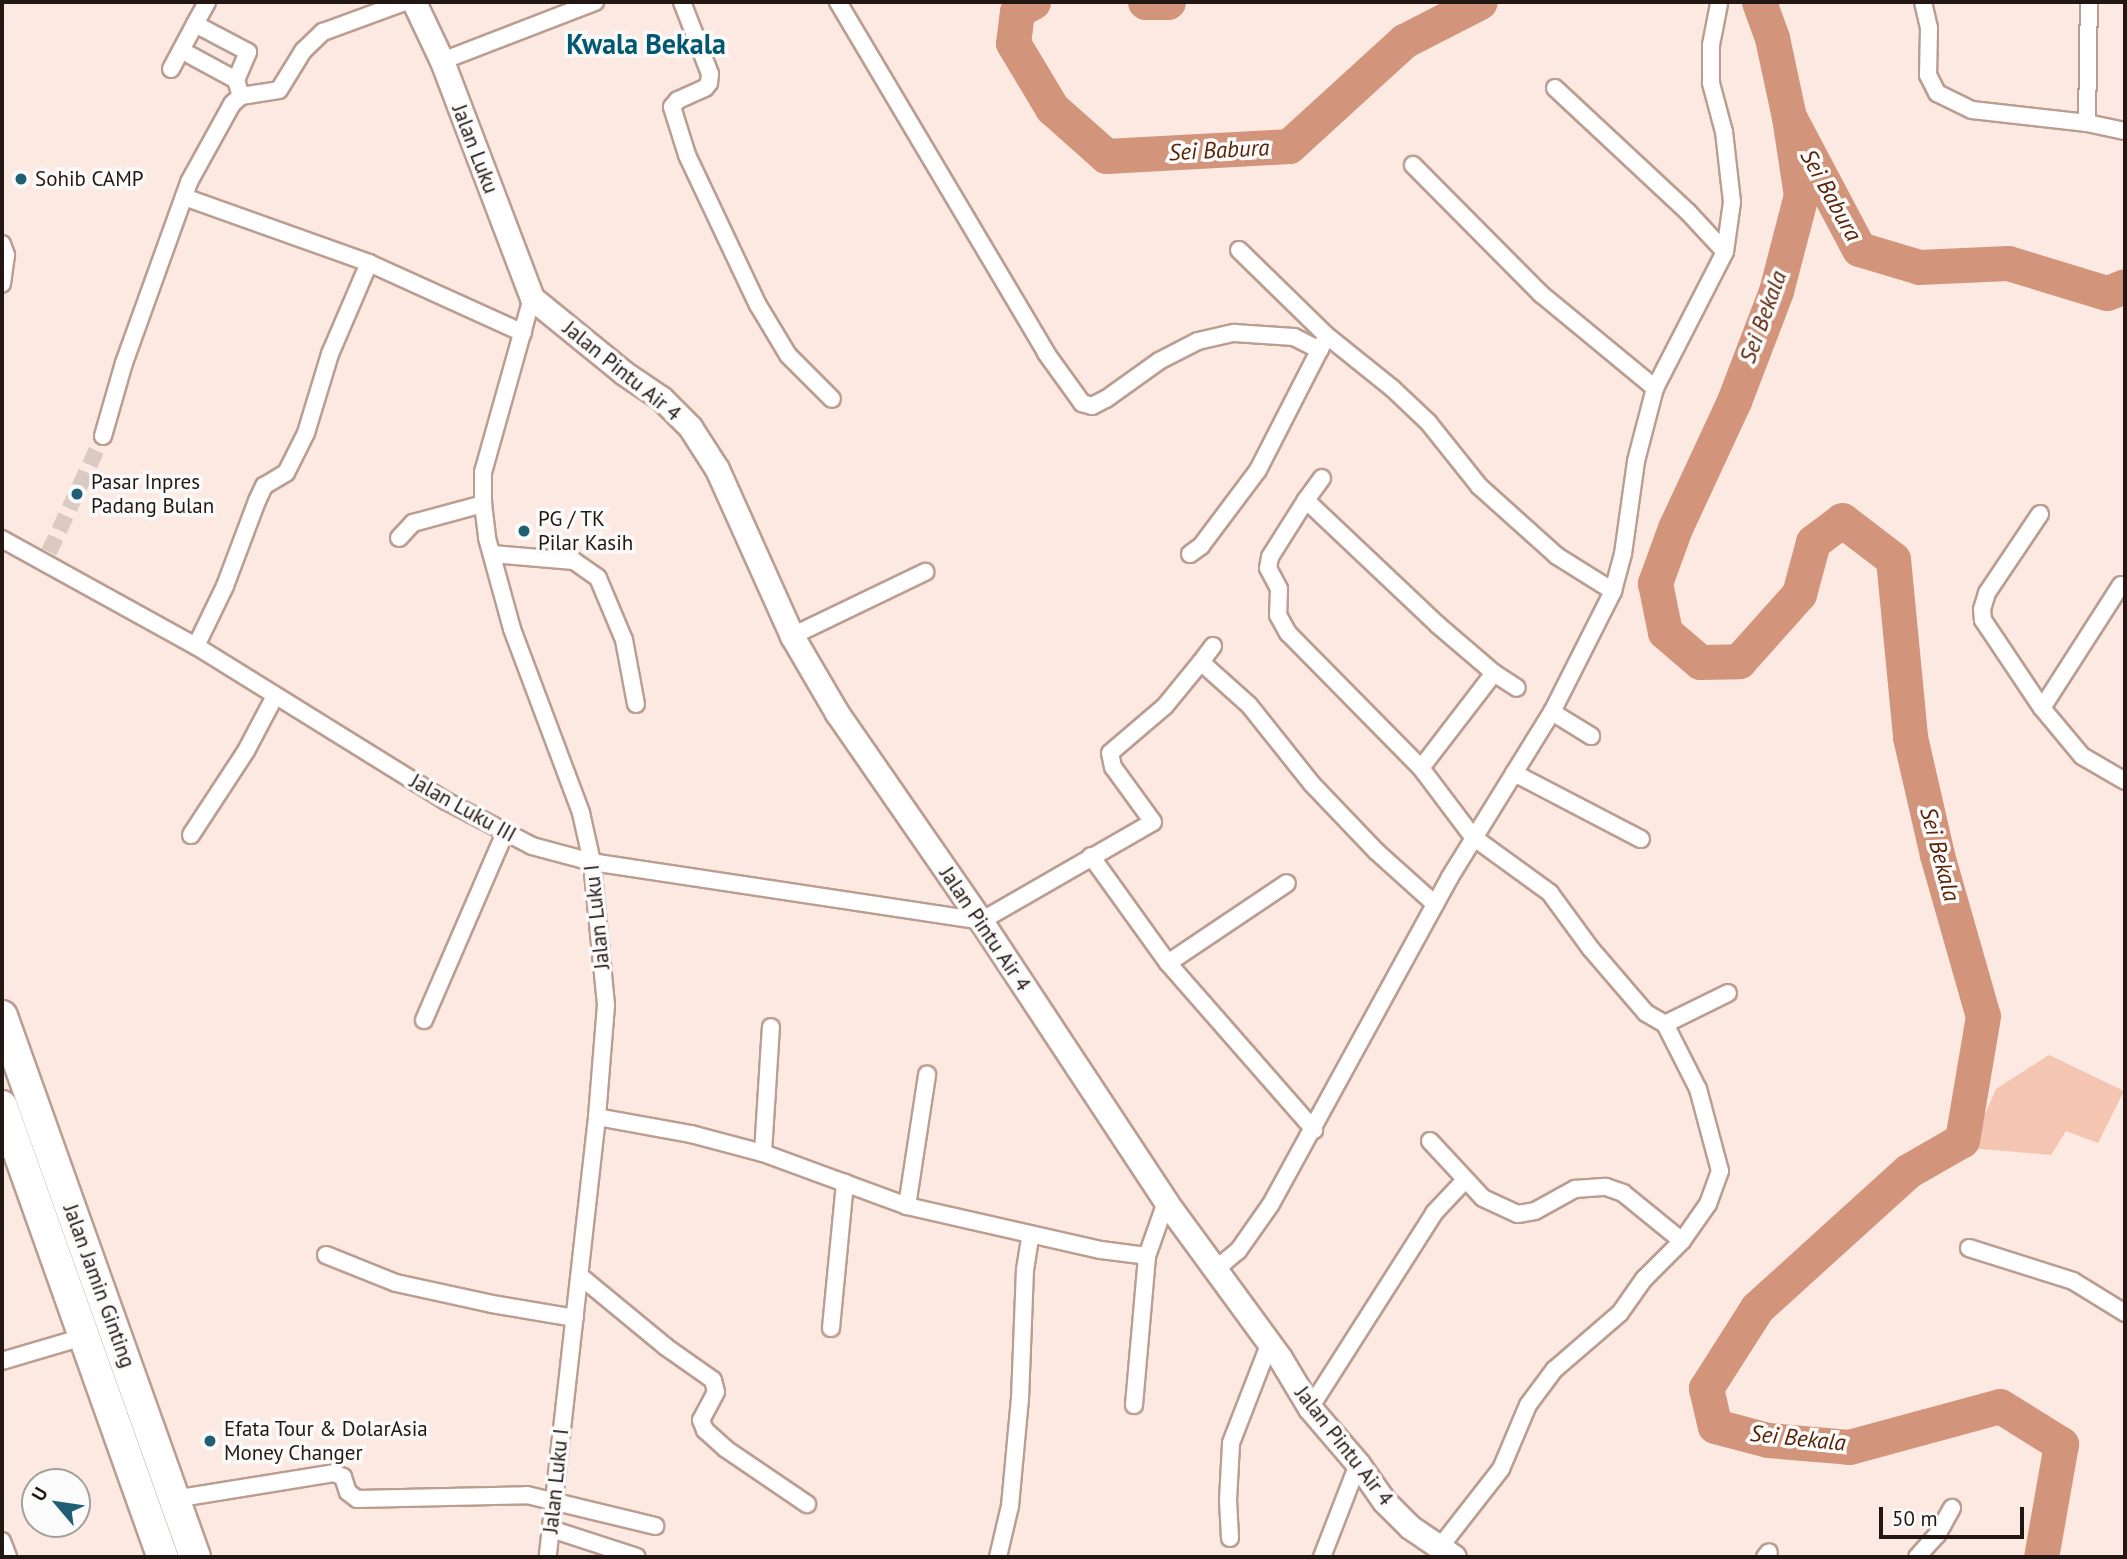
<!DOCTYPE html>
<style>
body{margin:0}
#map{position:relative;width:2127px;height:1559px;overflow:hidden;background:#fce9e1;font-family:"PT Sans",sans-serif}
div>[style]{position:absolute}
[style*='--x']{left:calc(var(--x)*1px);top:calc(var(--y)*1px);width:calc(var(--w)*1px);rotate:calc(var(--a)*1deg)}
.green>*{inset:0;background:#f4c5b0}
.river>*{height:35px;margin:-17.5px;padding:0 17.5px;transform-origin:17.5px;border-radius:17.5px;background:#d2957b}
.street-tunnel>*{height:16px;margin-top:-8px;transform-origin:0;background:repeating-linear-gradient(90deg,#dbcac2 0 16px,transparent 0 24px)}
.roads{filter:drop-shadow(2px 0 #bb9d91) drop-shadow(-2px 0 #bb9d91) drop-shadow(0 2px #bb9d91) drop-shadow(0 -2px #bb9d91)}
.street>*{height:16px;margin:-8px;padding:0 8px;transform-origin:8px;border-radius:8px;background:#fff}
.secondary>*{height:23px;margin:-11.5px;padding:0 11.5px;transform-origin:11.5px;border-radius:11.5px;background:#fff}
.highway>*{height:30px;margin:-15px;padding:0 15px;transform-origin:15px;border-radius:15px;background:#fff}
.dots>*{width:19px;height:19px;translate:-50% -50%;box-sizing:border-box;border:4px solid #fbfbfb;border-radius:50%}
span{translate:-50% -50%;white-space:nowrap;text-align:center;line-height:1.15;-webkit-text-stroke:7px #fbfbfb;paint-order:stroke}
.street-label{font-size:21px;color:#221712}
.poi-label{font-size:21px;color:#221712}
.left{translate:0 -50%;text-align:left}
.water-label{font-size:23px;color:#592205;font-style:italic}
.district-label{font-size:28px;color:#025870;font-weight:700}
.frame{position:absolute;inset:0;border:4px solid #221712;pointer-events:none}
.north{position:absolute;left:21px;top:1468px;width:70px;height:70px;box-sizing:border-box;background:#fbfbfb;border:2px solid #a4a09e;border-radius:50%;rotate:299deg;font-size:19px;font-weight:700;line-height:28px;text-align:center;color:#221712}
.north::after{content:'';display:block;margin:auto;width:24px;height:32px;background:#1f5f74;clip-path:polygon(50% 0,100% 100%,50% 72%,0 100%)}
.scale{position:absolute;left:1879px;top:1507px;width:145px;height:32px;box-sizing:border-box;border:4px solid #221712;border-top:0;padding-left:9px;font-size:21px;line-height:24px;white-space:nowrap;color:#221712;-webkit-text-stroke:5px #fbfbfb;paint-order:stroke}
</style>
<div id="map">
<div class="green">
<div style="clip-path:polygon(2049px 1055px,2124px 1091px,2098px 1143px,2066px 1131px,2051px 1155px,1970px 1148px,1996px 1089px)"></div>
</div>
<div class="river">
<div style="--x:1033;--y:2;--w:18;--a:151"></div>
<div style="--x:1017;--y:11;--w:32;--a:97"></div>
<div style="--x:1013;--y:43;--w:76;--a:59"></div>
<div style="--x:1052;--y:108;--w:72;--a:41.6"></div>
<div style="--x:1106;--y:156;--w:183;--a:-3.1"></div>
<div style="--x:1289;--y:146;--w:156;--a:-42.4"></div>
<div style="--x:1404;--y:41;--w:85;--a:-27.2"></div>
<div style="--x:1145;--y:2;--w:23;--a:0"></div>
<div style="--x:1759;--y:2;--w:38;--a:70"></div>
<div style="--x:1772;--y:38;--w:81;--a:77.9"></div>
<div style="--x:1789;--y:117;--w:149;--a:62.1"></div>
<div style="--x:1859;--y:249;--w:63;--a:16.7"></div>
<div style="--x:1919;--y:267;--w:89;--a:-2.6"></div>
<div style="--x:2008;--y:263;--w:103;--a:16.9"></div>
<div style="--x:2107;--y:293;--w:19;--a:-21"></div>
<div style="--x:1789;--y:117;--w:79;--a:81.3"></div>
<div style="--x:1801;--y:195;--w:99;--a:104.6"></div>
<div style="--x:1776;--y:291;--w:118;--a:110.9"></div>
<div style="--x:1734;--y:401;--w:140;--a:114.9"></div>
<div style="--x:1675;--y:528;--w:59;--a:110"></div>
<div style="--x:1655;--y:583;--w:50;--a:78.5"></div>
<div style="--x:1665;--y:632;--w:46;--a:40.6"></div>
<div style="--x:1700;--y:662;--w:39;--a:-1"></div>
<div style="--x:1739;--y:661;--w:90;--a:-48.2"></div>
<div style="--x:1799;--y:594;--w:54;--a:-74.9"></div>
<div style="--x:1813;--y:542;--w:36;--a:-37"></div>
<div style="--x:1842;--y:520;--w:64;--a:37.4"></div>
<div style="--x:1893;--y:559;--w:179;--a:84.5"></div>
<div style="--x:1910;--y:737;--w:121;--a:77.1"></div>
<div style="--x:1937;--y:855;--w:167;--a:74.1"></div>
<div style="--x:1983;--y:1016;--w:126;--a:99.6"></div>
<div style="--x:1962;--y:1140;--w:62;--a:150.1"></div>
<div style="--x:1908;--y:1171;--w:204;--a:137.8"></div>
<div style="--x:1757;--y:1308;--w:95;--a:122.5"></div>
<div style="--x:1706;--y:1388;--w:39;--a:77"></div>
<div style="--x:1715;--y:1426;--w:55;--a:14.8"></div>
<div style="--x:1768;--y:1440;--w:81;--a:4.9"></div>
<div style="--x:1849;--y:1447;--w:156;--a:-15.2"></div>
<div style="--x:2000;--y:1406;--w:72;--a:31.9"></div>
<div style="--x:2061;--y:1444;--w:115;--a:100"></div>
</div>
<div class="street-tunnel">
<div style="--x:49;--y:552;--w:128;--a:-65"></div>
</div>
<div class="roads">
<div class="street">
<div style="--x:682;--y:2;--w:77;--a:68.7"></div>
<div style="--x:710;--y:74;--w:9;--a:96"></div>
<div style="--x:709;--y:83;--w:6;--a:129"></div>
<div style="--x:705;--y:88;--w:30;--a:156"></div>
<div style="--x:678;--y:100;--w:9;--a:131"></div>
<div style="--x:672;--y:107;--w:50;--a:72.6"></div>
<div style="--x:687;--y:155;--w:166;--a:64.7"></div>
<div style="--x:758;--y:305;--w:58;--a:59"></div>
<div style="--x:788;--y:355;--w:62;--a:45"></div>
<div style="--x:838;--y:2;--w:408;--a:59.3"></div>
<div style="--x:1046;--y:353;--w:62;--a:54.2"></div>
<div style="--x:1082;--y:403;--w:10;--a:17"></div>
<div style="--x:1092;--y:406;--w:16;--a:-27"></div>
<div style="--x:1106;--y:399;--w:65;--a:-35.6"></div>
<div style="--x:1159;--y:361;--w:44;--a:-27.1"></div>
<div style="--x:1198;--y:341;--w:37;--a:-13"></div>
<div style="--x:1234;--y:333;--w:60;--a:3.8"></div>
<div style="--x:1294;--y:337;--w:29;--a:27"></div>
<div style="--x:1923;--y:2;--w:27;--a:77"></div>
<div style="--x:1929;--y:28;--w:47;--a:91.2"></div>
<div style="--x:1928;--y:75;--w:20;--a:63"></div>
<div style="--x:1937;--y:93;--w:39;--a:26"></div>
<div style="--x:1972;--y:110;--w:116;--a:6.4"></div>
<div style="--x:2087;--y:123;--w:39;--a:12"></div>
<div style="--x:195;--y:24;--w:25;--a:-61"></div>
<div style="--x:190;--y:55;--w:52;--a:28.5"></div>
<div style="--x:442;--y:61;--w:164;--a:-21.1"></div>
<div style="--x:171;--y:69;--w:51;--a:-61.9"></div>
<div style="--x:195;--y:24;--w:60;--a:27.8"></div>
<div style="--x:248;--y:52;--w:30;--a:113"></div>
<div style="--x:236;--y:80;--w:17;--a:73"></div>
<div style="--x:1555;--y:88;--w:182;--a:43"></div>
<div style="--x:1688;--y:212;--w:54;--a:47.2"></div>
<div style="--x:2087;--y:123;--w:121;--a:-89.1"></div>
<div style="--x:1413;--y:165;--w:182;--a:45.2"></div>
<div style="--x:1541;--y:294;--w:148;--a:39.5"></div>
<div style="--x:184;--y:197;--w:196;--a:19.6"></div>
<div style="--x:369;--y:263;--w:169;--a:24.4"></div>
<div style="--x:2;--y:244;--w:12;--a:70"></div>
<div style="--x:6;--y:255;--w:29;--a:98"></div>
<div style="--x:1239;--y:250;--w:122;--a:44.3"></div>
<div style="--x:1326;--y:335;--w:85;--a:38.8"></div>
<div style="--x:1392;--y:388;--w:50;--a:43.4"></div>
<div style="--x:1428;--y:422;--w:82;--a:51.4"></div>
<div style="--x:1479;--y:486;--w:105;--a:41.9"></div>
<div style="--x:1557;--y:556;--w:66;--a:32"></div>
<div style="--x:532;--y:298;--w:181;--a:105.7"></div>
<div style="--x:483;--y:472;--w:32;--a:90"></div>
<div style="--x:483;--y:504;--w:34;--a:83"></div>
<div style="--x:487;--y:538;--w:94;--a:74.6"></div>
<div style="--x:512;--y:629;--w:197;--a:69.4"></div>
<div style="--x:581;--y:813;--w:50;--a:77.3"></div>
<div style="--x:592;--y:862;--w:144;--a:84.4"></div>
<div style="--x:606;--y:1005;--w:112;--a:94.6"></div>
<div style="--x:597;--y:1117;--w:443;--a:96.4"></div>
<div style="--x:103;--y:436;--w:76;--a:-74"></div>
<div style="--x:124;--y:363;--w:192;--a:-70.2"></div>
<div style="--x:189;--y:182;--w:89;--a:-61.1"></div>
<div style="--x:232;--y:104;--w:12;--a:-42"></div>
<div style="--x:241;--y:96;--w:38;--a:-9"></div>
<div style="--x:279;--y:90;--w:46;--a:-58.4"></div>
<div style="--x:303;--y:51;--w:28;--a:-44"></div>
<div style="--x:323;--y:32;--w:87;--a:-20.1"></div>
<div style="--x:1306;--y:500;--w:27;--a:-54"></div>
<div style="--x:2040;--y:514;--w:95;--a:123.9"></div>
<div style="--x:1987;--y:593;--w:17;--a:107"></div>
<div style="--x:1982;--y:609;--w:11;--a:85"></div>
<div style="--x:1983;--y:620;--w:106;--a:56.2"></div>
<div style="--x:2042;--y:708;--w:62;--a:50.2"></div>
<div style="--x:2082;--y:756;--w:50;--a:30.2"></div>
<div style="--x:399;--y:538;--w:21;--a:-47"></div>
<div style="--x:413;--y:523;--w:73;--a:-15.2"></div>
<div style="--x:2;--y:539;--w:222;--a:28.9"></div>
<div style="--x:196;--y:646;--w:294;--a:31.8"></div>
<div style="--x:446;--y:801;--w:97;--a:27.6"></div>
<div style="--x:532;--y:846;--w:62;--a:14.9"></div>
<div style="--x:592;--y:862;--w:393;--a:8.6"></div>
<div style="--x:981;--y:921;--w:198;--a:-29.9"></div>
<div style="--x:1153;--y:822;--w:68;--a:-126"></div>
<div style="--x:1113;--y:767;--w:14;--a:-102"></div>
<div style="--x:1110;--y:753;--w:72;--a:-40.5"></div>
<div style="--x:1165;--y:706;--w:57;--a:-50.7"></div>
<div style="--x:492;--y:554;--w:82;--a:4.9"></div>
<div style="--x:574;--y:561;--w:29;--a:35"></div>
<div style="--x:598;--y:578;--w:67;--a:67.2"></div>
<div style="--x:624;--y:640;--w:65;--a:79.4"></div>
<div style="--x:1190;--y:554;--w:14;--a:-36"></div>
<div style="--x:1201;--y:546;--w:95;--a:-53.1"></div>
<div style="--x:1258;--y:470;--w:145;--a:-62.9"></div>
<div style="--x:792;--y:636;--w:148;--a:-25.7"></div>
<div style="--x:196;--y:646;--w:67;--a:-64.2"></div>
<div style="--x:225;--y:586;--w:91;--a:-69.4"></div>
<div style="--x:257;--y:501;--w:17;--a:-65"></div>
<div style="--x:264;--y:486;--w:26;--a:-31"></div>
<div style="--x:286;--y:473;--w:45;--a:-63.4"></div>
<div style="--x:306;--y:433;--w:83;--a:-73.1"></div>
<div style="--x:330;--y:354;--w:99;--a:-66.8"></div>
<div style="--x:1213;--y:646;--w:20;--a:127"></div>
<div style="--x:1201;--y:662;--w:64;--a:41.9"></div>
<div style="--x:1249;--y:705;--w:101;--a:51.4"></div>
<div style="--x:1312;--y:784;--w:94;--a:46.3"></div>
<div style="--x:1377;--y:852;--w:78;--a:41.9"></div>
<div style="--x:1494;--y:673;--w:27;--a:33"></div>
<div style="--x:2042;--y:708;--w:146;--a:-57.3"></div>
<div style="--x:1552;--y:712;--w:46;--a:31.6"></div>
<div style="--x:1421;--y:768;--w:120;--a:-52.5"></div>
<div style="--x:1494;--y:673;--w:74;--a:-139.4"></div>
<div style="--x:1438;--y:625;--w:182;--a:-136.6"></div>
<div style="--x:1306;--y:500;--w:67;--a:122.3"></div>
<div style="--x:1270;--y:557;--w:11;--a:100"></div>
<div style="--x:1268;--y:568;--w:24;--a:62"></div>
<div style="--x:1279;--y:589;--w:26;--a:92"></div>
<div style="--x:1278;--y:615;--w:21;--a:61"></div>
<div style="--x:1288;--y:633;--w:190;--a:45.4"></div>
<div style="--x:1421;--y:768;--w:86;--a:53"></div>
<div style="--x:1473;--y:837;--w:95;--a:36"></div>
<div style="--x:1550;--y:893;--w:69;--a:53.8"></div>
<div style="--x:1591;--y:949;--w:84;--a:49.3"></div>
<div style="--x:1646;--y:1013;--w:22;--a:30"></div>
<div style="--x:1665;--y:1024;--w:70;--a:-26.2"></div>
<div style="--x:1514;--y:773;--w:143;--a:27.5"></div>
<div style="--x:191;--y:835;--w:100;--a:-56.8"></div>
<div style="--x:246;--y:751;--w:62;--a:-62.2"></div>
<div style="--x:1091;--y:856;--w:132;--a:54.3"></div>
<div style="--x:1168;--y:963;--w:222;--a:48.8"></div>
<div style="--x:1168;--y:963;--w:143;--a:-33.9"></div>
<div style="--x:424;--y:1020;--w:204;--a:-66.6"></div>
<div style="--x:597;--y:1117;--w:96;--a:10.3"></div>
<div style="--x:691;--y:1134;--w:74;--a:14.8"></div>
<div style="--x:763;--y:1153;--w:153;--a:20.2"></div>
<div style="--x:907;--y:1206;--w:199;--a:12.8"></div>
<div style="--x:1101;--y:1250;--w:46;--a:7.4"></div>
<div style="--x:1147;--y:1256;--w:57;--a:-70.6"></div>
<div style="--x:1430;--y:1141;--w:78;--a:47.1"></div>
<div style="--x:1483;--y:1198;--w:38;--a:25"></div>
<div style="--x:1518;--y:1214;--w:17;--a:-10"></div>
<div style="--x:1535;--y:1211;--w:46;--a:-28.8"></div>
<div style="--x:1575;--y:1189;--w:31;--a:-4"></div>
<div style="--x:1606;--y:1187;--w:18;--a:19"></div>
<div style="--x:1623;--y:1193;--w:76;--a:39.1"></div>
<div style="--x:1682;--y:1241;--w:45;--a:-54.9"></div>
<div style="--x:1708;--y:1204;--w:35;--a:-70"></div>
<div style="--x:1720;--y:1171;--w:85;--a:-105"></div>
<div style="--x:1698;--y:1089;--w:73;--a:-116.9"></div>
<div style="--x:763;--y:1153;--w:126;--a:-86.4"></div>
<div style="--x:907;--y:1206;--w:133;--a:-81.3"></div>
<div style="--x:1969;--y:1248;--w:109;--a:17.6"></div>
<div style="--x:2073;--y:1281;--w:61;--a:31.6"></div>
<div style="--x:326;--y:1255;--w:75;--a:21.8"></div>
<div style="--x:396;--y:1283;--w:98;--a:12.3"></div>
<div style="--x:492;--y:1304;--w:84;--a:9.6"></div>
<div style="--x:1215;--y:1270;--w:30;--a:-40"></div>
<div style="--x:1238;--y:1251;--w:57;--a:-54.9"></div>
<div style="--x:1271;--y:1204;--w:373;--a:-61.3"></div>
<div style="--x:1450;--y:877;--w:194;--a:-58.3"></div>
<div style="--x:1552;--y:712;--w:136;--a:-63.2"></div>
<div style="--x:1613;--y:591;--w:38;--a:-75"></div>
<div style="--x:1623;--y:554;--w:94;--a:-82"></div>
<div style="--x:1636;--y:461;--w:75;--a:-75.4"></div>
<div style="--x:1655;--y:388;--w:153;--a:-62.8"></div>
<div style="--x:1725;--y:252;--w:50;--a:-82"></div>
<div style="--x:1732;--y:202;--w:70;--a:-96.5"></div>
<div style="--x:1724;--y:132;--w:51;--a:-104.9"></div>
<div style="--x:1711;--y:83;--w:38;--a:-90"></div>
<div style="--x:1711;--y:45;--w:42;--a:-79"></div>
<div style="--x:580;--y:1276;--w:112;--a:39.5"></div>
<div style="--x:666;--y:1347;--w:57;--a:35.1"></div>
<div style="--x:713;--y:1380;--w:12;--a:76"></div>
<div style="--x:716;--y:1392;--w:32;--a:118"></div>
<div style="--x:701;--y:1420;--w:11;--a:68"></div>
<div style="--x:705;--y:1430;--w:28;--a:42"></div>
<div style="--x:726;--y:1449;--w:98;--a:34.2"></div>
<div style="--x:831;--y:1328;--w:146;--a:-84.5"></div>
<div style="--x:2;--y:1361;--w:92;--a:-16.5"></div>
<div style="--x:1134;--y:1405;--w:150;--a:-85"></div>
<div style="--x:1310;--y:1408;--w:231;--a:-57.5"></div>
<div style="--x:1434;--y:1213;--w:44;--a:-46.8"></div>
<div style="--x:174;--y:1499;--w:162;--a:-9.2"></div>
<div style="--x:334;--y:1473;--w:10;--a:24"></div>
<div style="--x:343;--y:1477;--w:16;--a:72"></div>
<div style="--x:348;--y:1492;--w:11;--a:38"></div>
<div style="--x:357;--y:1499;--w:170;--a:-1.3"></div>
<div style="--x:527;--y:1495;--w:132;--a:13.6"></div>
<div style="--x:551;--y:1529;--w:90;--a:18"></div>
<div style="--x:1230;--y:1538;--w:37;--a:-93"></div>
<div style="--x:1228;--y:1501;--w:58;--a:-87"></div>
<div style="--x:1231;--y:1443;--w:105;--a:-68.8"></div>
<div style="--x:2;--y:1541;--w:17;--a:69"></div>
<div style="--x:1440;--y:1547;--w:99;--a:-52"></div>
<div style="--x:1501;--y:1469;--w:69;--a:-67.1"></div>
<div style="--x:1528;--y:1405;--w:44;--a:-53.4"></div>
<div style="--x:1554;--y:1370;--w:87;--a:-40.8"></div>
<div style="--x:1620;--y:1313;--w:42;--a:-54.8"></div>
<div style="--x:1644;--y:1279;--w:54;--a:-45"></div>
<div style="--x:998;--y:1557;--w:52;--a:-76.8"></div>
<div style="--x:1010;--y:1506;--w:107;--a:-84.7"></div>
<div style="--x:1020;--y:1399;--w:129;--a:-87.8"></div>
<div style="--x:1025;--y:1270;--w:36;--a:-81"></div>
<div style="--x:1322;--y:1557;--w:100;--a:-68.8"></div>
<div style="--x:1765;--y:1557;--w:6;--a:-51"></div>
<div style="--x:1917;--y:1557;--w:30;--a:-48"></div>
<div style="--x:1937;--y:1535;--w:31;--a:-61"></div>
</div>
<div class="secondary">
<div style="--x:414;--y:2;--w:65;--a:64.6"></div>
<div style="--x:442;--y:61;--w:254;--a:69.2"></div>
<div style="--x:532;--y:298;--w:119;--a:39.2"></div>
<div style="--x:624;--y:373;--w:45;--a:34"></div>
<div style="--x:661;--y:398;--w:41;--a:45"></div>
<div style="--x:690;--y:427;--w:50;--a:57.3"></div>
<div style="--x:717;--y:469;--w:183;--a:65.8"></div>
<div style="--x:792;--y:636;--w:89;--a:59.7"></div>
<div style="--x:837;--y:713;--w:253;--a:55.3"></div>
<div style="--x:981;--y:921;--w:336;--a:56.6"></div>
<div style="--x:1166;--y:1202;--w:193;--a:53.8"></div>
<div style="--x:1280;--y:1358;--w:58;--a:59"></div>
<div style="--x:1310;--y:1408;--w:74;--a:49.4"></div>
<div style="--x:1358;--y:1464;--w:45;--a:54.9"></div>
<div style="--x:1384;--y:1501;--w:37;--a:45"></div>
<div style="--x:1410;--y:1527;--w:53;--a:34.3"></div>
</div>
<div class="highway">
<div style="--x:2;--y:1016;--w:574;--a:70.37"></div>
<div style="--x:2;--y:1106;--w:479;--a:70.4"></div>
</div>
</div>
<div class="dots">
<div style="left:21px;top:179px;background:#1f5f74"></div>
<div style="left:77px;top:494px;background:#1f5f74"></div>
<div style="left:524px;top:531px;background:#1f5f74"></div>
<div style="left:210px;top:1441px;background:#1f5f74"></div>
</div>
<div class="street-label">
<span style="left:475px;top:149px;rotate:69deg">Jalan Luku</span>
<span style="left:622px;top:371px;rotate:39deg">Jalan Pintu Air 4</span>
<span style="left:463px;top:808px;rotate:29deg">Jalan Luku III</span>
<span style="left:597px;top:917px;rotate:-96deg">Jalan Luku I</span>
<span style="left:985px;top:929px;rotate:56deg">Jalan Pintu Air 4</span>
<span style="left:99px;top:1286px;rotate:70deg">Jalan Jamin Ginting</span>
<span style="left:1344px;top:1446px;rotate:52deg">Jalan Pintu Air 4</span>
<span style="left:556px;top:1481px;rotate:-84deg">Jalan Luku I</span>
</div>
<div class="poi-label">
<span class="left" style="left:35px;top:179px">Sohib CAMP</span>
<span class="left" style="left:91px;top:494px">Pasar Inpres<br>Padang Bulan</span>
<span class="left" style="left:538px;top:531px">PG / TK<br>Pilar Kasih</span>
<span class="left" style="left:224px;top:1441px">Efata Tour &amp; DolarAsia<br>Money Changer</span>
</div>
<div class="water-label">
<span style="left:1219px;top:150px;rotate:-3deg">Sei Babura</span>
<span style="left:1831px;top:195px;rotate:61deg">Sei Babura</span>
<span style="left:1763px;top:317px;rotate:-70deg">Sei Bekala</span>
<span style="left:1940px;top:854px;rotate:75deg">Sei Bekala</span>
<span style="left:1798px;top:1438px;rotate:6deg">Sei Bekala</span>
</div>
<div class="district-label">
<span style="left:646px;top:44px">Kwala Bekala</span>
</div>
<div class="frame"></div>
<div class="north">U</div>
<div class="scale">50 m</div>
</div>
